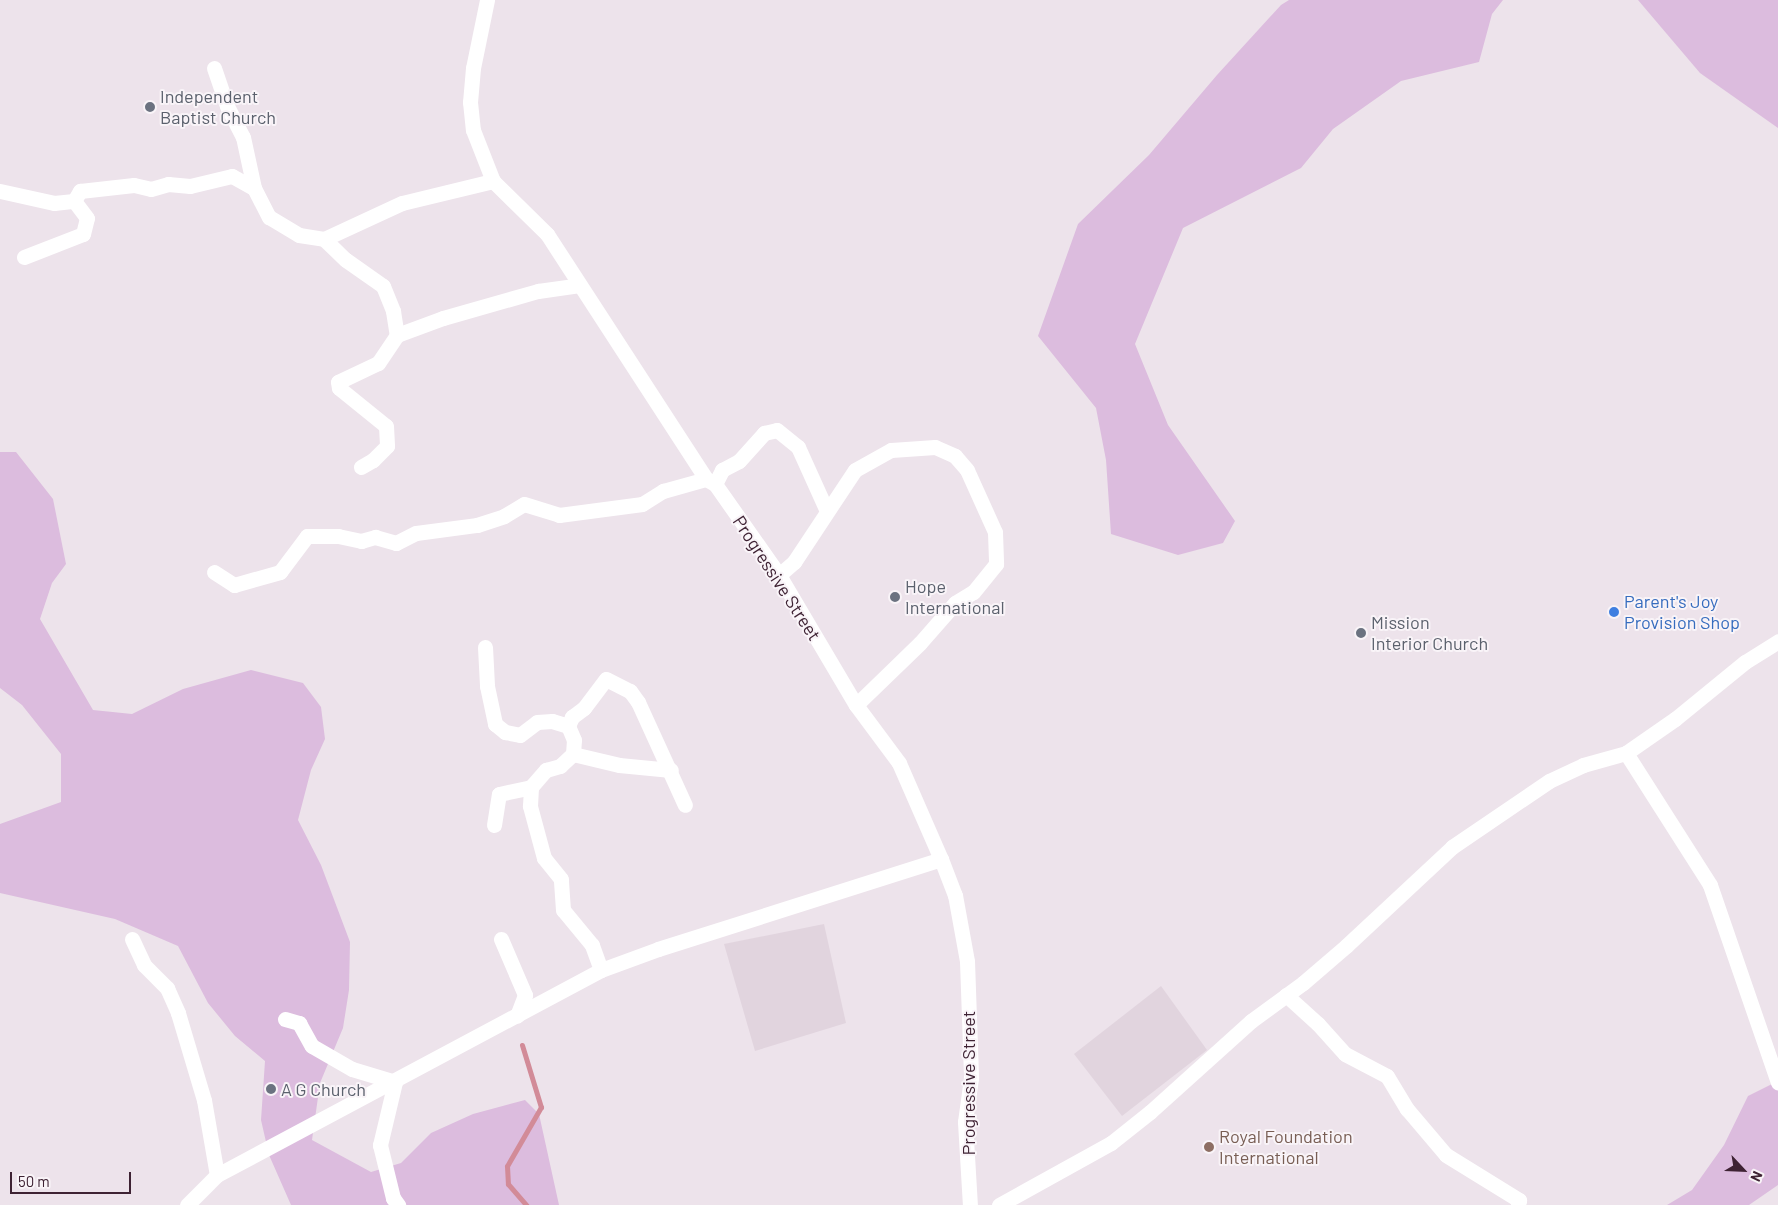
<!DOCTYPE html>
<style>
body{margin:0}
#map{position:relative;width:1778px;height:1205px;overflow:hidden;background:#ede3eb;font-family:Barlow,sans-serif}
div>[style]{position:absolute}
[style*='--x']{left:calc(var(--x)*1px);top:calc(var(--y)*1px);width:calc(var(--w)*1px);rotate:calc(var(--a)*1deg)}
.built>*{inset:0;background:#e1d4de}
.green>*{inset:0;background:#dcbcde}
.stream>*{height:5px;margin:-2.5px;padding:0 2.5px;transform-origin:2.5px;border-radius:2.5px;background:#d28b98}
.minor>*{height:15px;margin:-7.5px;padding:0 7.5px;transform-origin:7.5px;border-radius:7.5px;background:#fff}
.dots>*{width:14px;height:14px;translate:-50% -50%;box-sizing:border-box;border:2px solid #f9f4f8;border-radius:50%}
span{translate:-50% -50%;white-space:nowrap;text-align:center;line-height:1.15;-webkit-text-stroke:4px #f9f4f8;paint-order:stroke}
.worship-label{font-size:18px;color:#5b616d}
.left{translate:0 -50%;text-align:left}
.street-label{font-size:18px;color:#3e2233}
.shop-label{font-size:18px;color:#366cbe}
.education-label{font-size:18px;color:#785e54}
.north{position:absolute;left:1718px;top:1145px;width:50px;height:50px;-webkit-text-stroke:4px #f9f4f8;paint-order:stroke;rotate:115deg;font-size:14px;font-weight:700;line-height:20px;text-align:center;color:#3e2233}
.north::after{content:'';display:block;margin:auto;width:18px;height:22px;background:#3e2233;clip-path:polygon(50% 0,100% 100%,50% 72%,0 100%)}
.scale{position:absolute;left:10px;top:1172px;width:121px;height:22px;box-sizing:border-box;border:2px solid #3e2233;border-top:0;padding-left:6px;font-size:15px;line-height:18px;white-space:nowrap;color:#3e2233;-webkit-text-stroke:4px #f9f4f8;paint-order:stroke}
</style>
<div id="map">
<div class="built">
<div style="clip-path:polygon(824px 924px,846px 1023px,755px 1051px,724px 944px)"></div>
<div style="clip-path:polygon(1161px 986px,1207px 1050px,1122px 1116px,1074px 1054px)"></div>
</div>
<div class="green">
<div style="clip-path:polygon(1289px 0,1503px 0,1492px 14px,1479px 62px,1401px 81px,1333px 129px,1301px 168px,1183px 228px,1135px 344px,1168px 425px,1235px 521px,1223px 543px,1178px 555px,1111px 534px,1106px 460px,1096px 408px,1038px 336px,1078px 224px,1149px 155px,1217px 75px,1281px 5px)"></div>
<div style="clip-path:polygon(1638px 0,1778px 0,1778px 128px,1700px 73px)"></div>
<div style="clip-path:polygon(0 452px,16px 452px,53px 499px,66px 564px,52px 583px,40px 619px,93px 710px,132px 714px,183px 689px,251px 670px,303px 683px,321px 707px,325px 739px,311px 770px,298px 820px,321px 865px,350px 942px,349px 990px,343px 1028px,320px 1083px,312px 1140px,371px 1172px,401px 1163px,431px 1133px,473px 1114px,525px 1100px,539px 1114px,559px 1205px,291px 1205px,269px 1155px,261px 1120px,265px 1061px,235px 1036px,208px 1003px,178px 946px,115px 919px,0 893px,0 824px,61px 802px,61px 754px,22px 705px,0 688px)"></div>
<div style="clip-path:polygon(1778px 1081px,1778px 1185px,1749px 1205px,1667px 1205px,1692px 1190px,1724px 1145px,1748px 1096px)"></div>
</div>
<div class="stream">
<div style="--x:522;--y:1045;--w:65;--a:73"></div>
<div style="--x:541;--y:1107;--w:68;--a:120"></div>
<div style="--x:507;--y:1166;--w:18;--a:87"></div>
<div style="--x:508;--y:1184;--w:28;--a:49"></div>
</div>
<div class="minor">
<div style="--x:487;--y:0;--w:69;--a:101.6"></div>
<div style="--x:473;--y:68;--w:34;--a:95"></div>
<div style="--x:470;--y:102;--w:28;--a:84"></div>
<div style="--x:473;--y:130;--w:55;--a:68.6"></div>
<div style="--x:493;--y:181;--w:76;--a:44.5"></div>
<div style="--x:547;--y:234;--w:292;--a:57"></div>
<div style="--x:706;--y:479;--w:10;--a:29"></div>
<div style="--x:715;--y:484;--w:111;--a:54.9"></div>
<div style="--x:779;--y:575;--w:151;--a:59.4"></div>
<div style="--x:856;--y:705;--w:72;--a:53.4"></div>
<div style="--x:899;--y:763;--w:105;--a:66.4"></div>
<div style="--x:941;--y:859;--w:39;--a:69"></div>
<div style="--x:955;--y:895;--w:67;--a:79.7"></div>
<div style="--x:967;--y:961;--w:117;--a:88"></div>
<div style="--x:971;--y:1078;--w:44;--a:97.8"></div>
<div style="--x:965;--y:1122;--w:83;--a:86.6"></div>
<div style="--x:214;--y:68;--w:40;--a:71.1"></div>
<div style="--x:227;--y:106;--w:35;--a:63"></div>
<div style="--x:243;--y:137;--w:52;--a:77.8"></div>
<div style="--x:254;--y:188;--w:33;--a:63"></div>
<div style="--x:269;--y:217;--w:35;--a:31"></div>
<div style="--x:299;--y:235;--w:25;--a:9"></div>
<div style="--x:324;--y:239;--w:86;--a:-24.8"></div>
<div style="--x:402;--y:203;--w:94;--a:-13.6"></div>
<div style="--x:0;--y:191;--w:55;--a:12.5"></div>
<div style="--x:54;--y:203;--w:20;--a:-6"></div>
<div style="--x:74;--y:201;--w:12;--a:-59"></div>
<div style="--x:80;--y:191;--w:54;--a:-6.3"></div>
<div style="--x:134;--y:185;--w:17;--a:13"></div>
<div style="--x:151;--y:189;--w:18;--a:-16"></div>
<div style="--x:168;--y:184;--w:22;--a:5"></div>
<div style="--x:190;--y:186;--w:43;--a:-13.4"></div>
<div style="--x:232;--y:176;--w:25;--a:29"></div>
<div style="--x:324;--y:239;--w:30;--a:44"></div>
<div style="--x:346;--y:260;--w:45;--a:35.1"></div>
<div style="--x:383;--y:286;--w:27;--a:68"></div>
<div style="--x:393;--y:311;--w:24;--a:81"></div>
<div style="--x:397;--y:335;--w:34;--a:124"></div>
<div style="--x:378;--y:363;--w:44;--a:154.6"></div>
<div style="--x:338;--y:382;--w:6;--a:81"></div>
<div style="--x:339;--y:388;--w:60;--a:39"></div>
<div style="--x:386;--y:426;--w:20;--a:87"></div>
<div style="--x:387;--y:446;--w:20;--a:135"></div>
<div style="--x:373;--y:460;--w:14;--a:150"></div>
<div style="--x:24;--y:257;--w:63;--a:-21.3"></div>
<div style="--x:83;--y:234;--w:16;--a:-76"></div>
<div style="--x:87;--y:218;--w:21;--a:-127"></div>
<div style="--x:397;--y:335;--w:49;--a:-20.3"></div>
<div style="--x:443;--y:318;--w:99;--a:-15.9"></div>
<div style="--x:538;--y:291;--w:42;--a:-8.1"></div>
<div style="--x:715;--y:484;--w:16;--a:-63"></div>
<div style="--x:722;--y:470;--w:19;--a:-28"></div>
<div style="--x:739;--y:461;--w:38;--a:-48"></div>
<div style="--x:764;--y:433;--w:13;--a:-13"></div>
<div style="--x:777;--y:430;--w:27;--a:39"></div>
<div style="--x:798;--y:447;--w:68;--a:65.7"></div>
<div style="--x:214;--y:572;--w:24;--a:33"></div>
<div style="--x:234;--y:585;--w:48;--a:-15.8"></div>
<div style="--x:280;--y:572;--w:45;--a:-53.1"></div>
<div style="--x:307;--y:536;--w:31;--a:0"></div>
<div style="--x:338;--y:536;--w:24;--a:12"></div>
<div style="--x:361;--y:541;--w:15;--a:-16"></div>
<div style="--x:375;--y:537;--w:22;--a:16"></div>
<div style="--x:396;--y:543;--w:22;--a:-27"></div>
<div style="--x:416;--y:533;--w:62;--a:-7.5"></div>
<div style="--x:477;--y:525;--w:28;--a:-18"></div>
<div style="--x:504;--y:516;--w:23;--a:-31"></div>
<div style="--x:524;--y:504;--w:37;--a:17"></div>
<div style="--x:559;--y:515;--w:84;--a:-7.5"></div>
<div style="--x:642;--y:504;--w:25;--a:-32"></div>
<div style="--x:663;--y:491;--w:45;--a:-15.6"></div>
<div style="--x:779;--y:575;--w:20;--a:-41"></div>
<div style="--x:794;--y:562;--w:110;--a:-56.5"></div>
<div style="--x:855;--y:470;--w:41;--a:-29.1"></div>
<div style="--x:891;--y:450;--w:44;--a:-3.9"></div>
<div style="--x:935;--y:447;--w:22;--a:24"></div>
<div style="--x:955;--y:456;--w:18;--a:49"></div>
<div style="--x:967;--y:470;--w:68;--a:65.7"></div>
<div style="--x:995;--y:532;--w:32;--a:88"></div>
<div style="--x:996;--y:564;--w:36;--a:129"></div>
<div style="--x:973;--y:592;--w:21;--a:149"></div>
<div style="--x:955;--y:603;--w:53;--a:131.2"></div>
<div style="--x:920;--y:643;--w:89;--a:135.9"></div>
<div style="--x:485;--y:647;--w:39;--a:87"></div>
<div style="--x:487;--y:686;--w:39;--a:78"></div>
<div style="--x:495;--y:724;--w:13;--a:39"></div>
<div style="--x:505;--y:732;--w:15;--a:11"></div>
<div style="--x:520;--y:735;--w:21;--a:-37"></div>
<div style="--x:537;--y:722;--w:15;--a:-4"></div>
<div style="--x:552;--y:721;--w:17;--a:17"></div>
<div style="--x:1626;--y:753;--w:156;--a:57.5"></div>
<div style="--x:1710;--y:885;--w:209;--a:71"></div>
<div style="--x:573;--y:754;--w:47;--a:13.4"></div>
<div style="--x:619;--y:765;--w:52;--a:5.5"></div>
<div style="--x:494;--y:825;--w:31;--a:-81"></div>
<div style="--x:499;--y:794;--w:33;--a:-12"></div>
<div style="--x:132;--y:939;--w:29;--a:65"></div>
<div style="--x:144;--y:965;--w:33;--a:45"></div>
<div style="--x:167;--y:988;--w:27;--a:66"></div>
<div style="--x:178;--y:1013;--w:91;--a:73.4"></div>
<div style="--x:204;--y:1100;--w:76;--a:80.2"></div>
<div style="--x:501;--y:939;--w:61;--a:66.8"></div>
<div style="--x:525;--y:995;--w:22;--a:111"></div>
<div style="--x:601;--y:970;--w:27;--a:-110"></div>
<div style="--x:592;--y:945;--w:45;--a:-129.6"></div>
<div style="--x:563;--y:910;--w:31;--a:-94"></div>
<div style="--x:561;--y:879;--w:27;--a:-129"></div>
<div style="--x:544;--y:858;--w:54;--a:-105.1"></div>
<div style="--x:530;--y:806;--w:19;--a:-87"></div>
<div style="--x:531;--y:787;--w:23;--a:-49"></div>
<div style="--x:546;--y:770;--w:15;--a:-16"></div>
<div style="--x:560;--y:766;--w:18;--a:-43"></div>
<div style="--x:573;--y:754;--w:14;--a:-86"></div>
<div style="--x:574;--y:740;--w:15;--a:-113"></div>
<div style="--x:568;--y:726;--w:10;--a:-66"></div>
<div style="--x:572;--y:717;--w:15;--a:-37"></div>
<div style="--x:584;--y:708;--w:36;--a:-53"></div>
<div style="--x:606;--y:679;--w:27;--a:27"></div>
<div style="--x:630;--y:691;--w:14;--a:54"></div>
<div style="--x:638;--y:702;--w:113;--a:65.5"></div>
<div style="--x:1286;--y:995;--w:43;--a:42.2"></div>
<div style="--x:1318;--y:1024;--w:40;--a:48"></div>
<div style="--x:1345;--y:1054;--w:47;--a:27.6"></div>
<div style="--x:1387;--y:1076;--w:39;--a:59"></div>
<div style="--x:1407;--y:1109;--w:60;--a:49.7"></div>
<div style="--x:1446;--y:1155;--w:86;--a:31.7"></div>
<div style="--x:1519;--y:1200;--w:5;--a:101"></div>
<div style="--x:285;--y:1019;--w:15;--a:16"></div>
<div style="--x:299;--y:1023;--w:26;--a:61"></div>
<div style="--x:312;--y:1046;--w:46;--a:29.9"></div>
<div style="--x:352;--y:1069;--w:45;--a:16.8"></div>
<div style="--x:395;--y:1082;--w:65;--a:103.4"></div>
<div style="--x:380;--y:1145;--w:55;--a:76.2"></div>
<div style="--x:393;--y:1198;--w:9;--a:54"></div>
<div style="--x:187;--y:1205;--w:42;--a:-45"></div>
<div style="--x:217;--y:1175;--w:435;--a:-28.1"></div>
<div style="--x:601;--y:970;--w:61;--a:-20.2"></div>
<div style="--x:658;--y:949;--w:297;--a:-17.6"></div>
<div style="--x:999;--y:1205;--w:128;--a:-29"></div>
<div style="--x:1111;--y:1143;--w:50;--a:-38.5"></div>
<div style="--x:1150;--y:1112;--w:136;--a:-42"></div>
<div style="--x:1251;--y:1021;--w:64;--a:-36.2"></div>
<div style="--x:1303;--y:983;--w:57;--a:-40.7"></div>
<div style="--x:1346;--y:946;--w:145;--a:-43"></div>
<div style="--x:1452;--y:847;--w:117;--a:-34.2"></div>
<div style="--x:1549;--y:781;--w:38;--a:-25"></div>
<div style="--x:1583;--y:765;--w:45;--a:-15.6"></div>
<div style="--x:1626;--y:753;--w:60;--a:-34.8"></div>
<div style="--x:1675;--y:719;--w:90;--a:-39.2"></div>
<div style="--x:1745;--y:662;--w:39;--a:-32"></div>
</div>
<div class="dots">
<div style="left:150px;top:107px;background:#6b7280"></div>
<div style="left:895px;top:597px;background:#6b7280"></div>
<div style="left:1614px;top:612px;background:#3f7fe0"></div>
<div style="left:1361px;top:633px;background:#6b7280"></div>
<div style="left:271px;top:1089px;background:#6b7280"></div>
<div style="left:1209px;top:1147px;background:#8d6e63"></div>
</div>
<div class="worship-label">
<span class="left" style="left:160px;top:107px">Independent<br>Baptist Church</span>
<span class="left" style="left:905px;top:597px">Hope<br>International</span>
<span class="left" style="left:1371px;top:633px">Mission<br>Interior Church</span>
<span class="left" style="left:281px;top:1089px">A G Church</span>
</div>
<div class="street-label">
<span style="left:777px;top:578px;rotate:57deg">Progressive Street</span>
<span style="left:968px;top:1083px;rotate:-90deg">Progressive Street</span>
</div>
<div class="shop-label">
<span class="left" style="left:1624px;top:612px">Parent's Joy<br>Provision Shop</span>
</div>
<div class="education-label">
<span class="left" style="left:1219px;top:1147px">Royal Foundation<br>International</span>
</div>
<div class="north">N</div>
<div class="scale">50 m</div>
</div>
